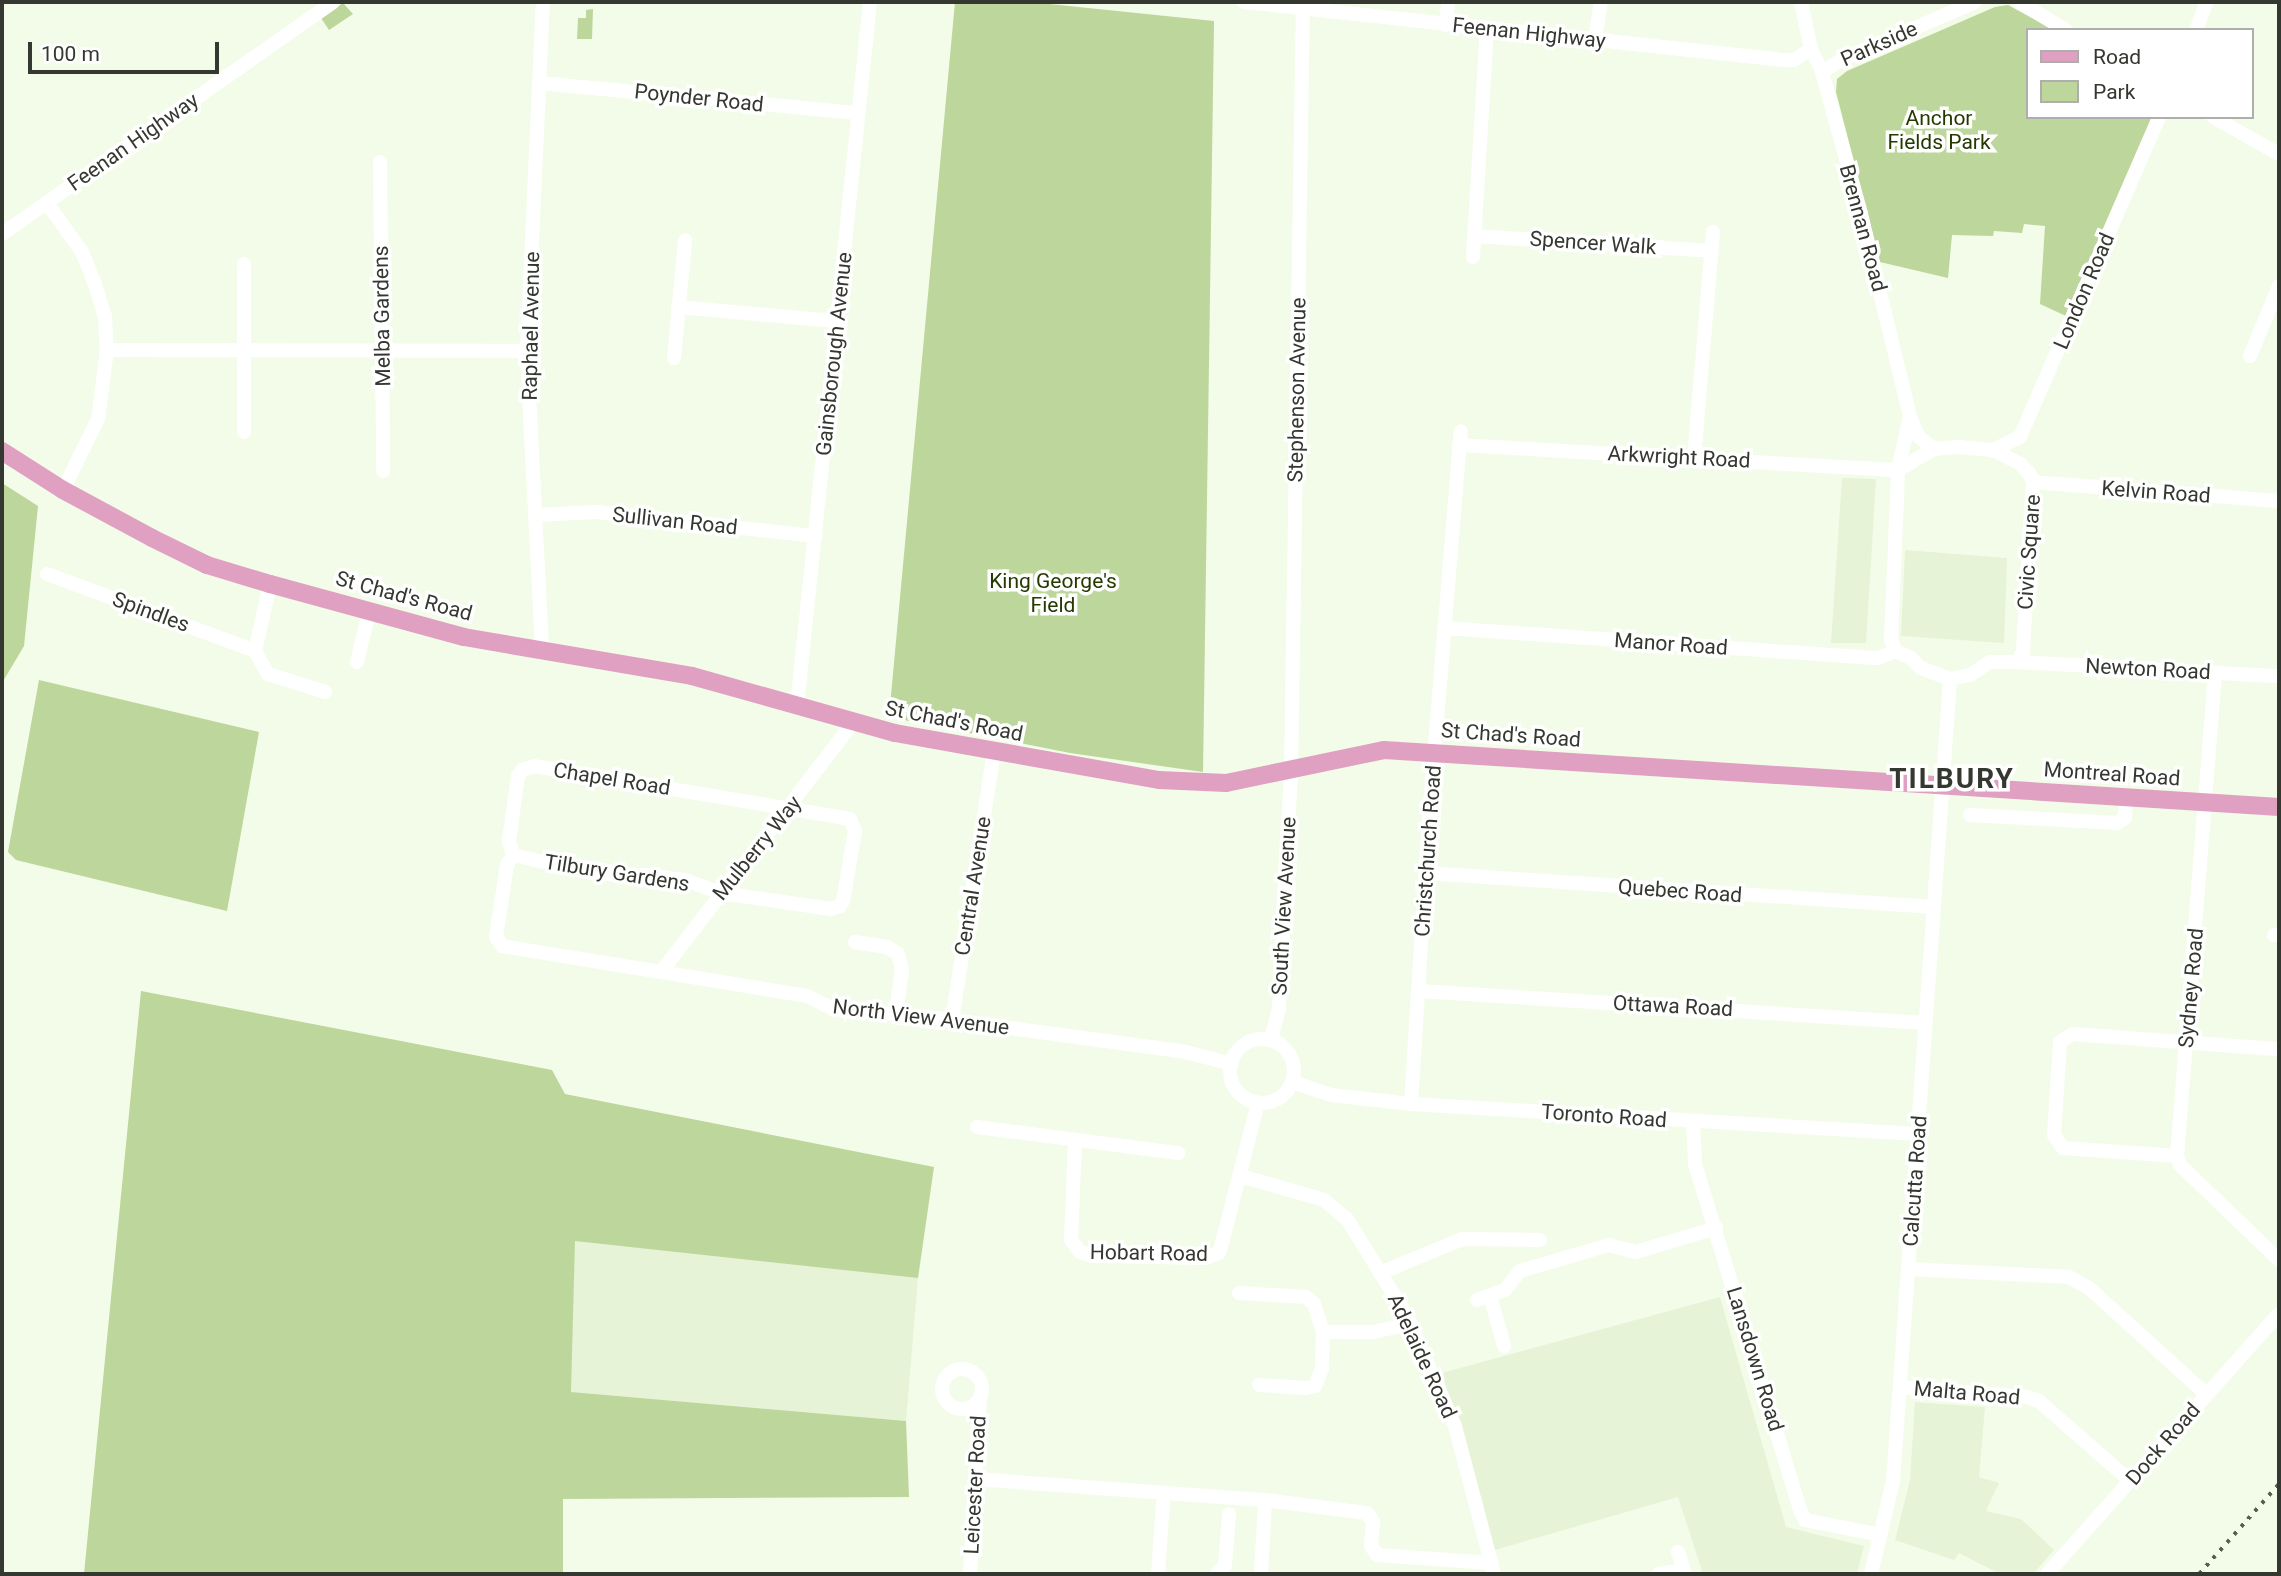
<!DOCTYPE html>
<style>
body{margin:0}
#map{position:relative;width:2281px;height:1576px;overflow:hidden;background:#f3fce8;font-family:Roboto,sans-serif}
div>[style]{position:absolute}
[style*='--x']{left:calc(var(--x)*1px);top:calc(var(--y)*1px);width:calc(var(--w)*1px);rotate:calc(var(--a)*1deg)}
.built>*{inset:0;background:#e6f3d7}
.green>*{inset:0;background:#bcd69b}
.minor>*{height:14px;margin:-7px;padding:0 7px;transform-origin:7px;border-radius:7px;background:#fff}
.minor>.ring{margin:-7px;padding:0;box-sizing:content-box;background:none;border:14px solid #fff;border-radius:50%}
.major>*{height:18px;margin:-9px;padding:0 9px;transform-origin:9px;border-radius:9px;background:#dfa0c2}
.rail>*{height:3.5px;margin-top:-1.75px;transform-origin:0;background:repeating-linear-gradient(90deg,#5a5f54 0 3.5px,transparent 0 10.5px)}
span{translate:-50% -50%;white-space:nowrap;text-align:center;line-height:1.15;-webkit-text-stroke:7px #fff;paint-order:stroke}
.street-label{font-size:21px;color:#353830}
.park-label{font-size:21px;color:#263a00}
.district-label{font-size:28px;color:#353830;font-weight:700;letter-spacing:2px}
.frame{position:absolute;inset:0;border:4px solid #353830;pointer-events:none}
.legend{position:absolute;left:2026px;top:28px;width:228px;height:91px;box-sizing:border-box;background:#fff;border:2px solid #aeafac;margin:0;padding:9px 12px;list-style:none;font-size:21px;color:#353830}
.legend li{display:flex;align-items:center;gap:14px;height:35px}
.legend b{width:35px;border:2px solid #aeafac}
.scale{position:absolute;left:28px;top:42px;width:191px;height:32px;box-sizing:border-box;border:4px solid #353830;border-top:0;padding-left:9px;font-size:21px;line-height:24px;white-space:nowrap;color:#353830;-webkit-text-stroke:5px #fff;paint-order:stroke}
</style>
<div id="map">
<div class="built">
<div style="clip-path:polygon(1842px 478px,1876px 479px,1866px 643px,1831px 643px)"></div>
<div style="clip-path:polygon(1905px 550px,2007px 558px,2004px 643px,1901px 636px)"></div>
<div style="clip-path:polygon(575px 1240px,918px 1278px,906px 1421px,570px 1392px)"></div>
<div style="clip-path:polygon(1720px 1297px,1786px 1527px,1864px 1546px,1857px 1574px,1703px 1574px,1678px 1497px,1495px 1550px,1442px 1373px)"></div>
<div style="clip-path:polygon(1915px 1402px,1985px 1407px,1979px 1477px,1999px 1483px,1986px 1511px,2021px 1519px,2054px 1550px,2033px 1574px,2000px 1574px,1959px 1553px,1954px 1560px,1895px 1540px,1910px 1480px)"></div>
</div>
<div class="green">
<div style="clip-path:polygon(955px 2px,1030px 2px,1214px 21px,1203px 772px,1070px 753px,889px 717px)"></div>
<div style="clip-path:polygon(343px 3px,353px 14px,329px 30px,321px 18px)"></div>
<div style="clip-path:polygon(2008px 5px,2054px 30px,2027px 30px,2027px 117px,2153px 117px,2066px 316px,2040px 304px,2045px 226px,2024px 224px,2022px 233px,1994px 231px,1993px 236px,1952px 235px,1948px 278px,1880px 262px,1836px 92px,1837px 79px,1847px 71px,1995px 7px)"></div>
<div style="clip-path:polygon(593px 9px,592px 39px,577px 39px,578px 18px,586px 18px,586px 10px)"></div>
<div style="clip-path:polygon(2px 483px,38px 506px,24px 646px,2px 683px)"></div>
<div style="clip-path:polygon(39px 680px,259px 732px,227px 911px,16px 860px,8px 852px)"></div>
<div style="clip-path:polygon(141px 991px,552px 1070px,565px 1094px,934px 1167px,918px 1278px,575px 1241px,571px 1392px,906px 1421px,909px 1497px,563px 1499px,563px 1574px,84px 1574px)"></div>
</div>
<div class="minor">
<div style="--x:1244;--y:2;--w:542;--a:6.14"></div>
<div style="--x:1783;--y:60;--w:11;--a:0"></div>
<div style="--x:1794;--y:60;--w:20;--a:-33"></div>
<div style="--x:1801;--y:2;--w:48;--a:78"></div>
<div style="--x:1811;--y:49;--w:25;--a:64"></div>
<div style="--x:1822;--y:72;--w:147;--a:74.6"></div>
<div style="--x:1861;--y:214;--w:208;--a:76.4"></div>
<div style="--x:1910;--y:416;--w:22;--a:68"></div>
<div style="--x:1918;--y:436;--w:21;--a:39"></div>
<div style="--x:2019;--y:2;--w:55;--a:30.8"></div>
<div style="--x:1446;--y:25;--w:23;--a:-85"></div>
<div style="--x:2196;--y:30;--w:30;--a:-69"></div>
<div style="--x:1595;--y:39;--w:37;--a:-81"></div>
<div style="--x:1822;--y:72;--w:22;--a:-32"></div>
<div style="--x:1841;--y:60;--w:146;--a:-23.4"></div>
<div style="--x:539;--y:83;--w:320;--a:5.4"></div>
<div style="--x:2213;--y:117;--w:76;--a:29.3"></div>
<div style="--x:380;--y:162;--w:309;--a:89.4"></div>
<div style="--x:47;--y:203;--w:60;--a:54.5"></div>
<div style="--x:82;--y:252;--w:31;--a:68"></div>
<div style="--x:94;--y:281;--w:37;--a:73"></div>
<div style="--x:105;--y:316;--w:34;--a:87"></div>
<div style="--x:107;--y:350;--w:70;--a:97.4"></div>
<div style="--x:98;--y:419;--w:79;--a:116.2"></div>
<div style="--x:2;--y:234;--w:404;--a:-35"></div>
<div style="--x:1474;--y:236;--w:237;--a:3.6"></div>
<div style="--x:1473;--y:257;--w:229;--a:-86.5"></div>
<div style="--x:244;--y:264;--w:168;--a:90"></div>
<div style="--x:678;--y:307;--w:159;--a:5.1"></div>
<div style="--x:107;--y:350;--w:420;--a:0.1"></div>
<div style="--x:2250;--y:356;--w:76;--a:-67.5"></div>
<div style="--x:674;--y:358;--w:118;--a:-84.6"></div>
<div style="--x:1459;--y:445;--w:440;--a:3.3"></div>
<div style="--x:1993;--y:450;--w:30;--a:-26"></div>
<div style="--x:2020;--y:437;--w:349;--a:-66.5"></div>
<div style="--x:1694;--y:458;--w:227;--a:-85.2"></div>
<div style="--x:1898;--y:470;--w:42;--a:-30.3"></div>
<div style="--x:1934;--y:449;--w:25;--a:-5"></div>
<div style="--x:1959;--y:447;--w:34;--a:5"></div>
<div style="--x:1993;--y:450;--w:30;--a:27"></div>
<div style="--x:2020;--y:464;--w:13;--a:45"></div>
<div style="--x:2029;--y:473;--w:10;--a:66"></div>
<div style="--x:2033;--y:482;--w:170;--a:93.4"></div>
<div style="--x:2023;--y:652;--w:12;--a:121"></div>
<div style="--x:2017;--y:662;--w:27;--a:180"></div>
<div style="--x:1990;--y:662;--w:24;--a:147"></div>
<div style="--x:1970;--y:675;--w:20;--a:169"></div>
<div style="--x:1950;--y:679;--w:31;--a:-159"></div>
<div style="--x:1921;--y:668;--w:14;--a:-135"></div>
<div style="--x:1911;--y:658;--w:17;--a:-155"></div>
<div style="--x:1896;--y:651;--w:12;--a:-114"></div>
<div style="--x:1891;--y:640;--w:170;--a:-87.6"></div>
<div style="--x:1898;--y:470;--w:55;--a:-77.5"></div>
<div style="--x:2033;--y:482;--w:247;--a:4.4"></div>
<div style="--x:535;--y:515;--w:62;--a:-2.8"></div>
<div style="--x:597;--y:512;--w:220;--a:6.3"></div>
<div style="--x:47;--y:574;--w:222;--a:20.3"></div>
<div style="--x:270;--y:584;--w:69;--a:102.6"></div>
<div style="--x:255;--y:651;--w:26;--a:61"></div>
<div style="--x:268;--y:674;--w:60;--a:17.5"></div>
<div style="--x:1445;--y:628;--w:434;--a:4"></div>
<div style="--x:1878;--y:658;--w:19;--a:-21"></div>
<div style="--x:542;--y:650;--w:299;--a:-92.9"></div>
<div style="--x:527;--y:351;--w:349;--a:-87.4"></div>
<div style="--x:357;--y:662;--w:51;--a:-76.5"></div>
<div style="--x:2017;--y:662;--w:262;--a:3.1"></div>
<div style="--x:2215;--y:673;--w:484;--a:94.5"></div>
<div style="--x:2177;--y:1156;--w:9;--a:72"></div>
<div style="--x:2180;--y:1165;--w:137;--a:43.8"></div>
<div style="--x:797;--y:706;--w:708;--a:-84.08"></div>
<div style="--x:534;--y:766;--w:320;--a:9.5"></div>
<div style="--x:850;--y:819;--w:13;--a:67"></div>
<div style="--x:855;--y:831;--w:71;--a:99.7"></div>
<div style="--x:843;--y:901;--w:6;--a:121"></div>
<div style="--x:840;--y:906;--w:9;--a:162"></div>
<div style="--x:831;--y:909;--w:111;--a:-171.7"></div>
<div style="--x:721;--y:893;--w:38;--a:-160"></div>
<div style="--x:685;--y:880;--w:38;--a:-173"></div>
<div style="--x:647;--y:875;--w:51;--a:-178.9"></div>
<div style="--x:596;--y:874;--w:85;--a:-167.1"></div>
<div style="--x:513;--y:855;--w:15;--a:-106"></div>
<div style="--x:509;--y:841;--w:66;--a:-82.1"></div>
<div style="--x:518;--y:776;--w:7;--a:-56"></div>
<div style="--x:522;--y:770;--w:13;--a:-18"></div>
<div style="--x:1970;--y:815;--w:147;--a:3.1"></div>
<div style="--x:2117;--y:823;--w:9;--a:-32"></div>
<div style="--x:2125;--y:818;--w:21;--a:-87"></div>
<div style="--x:513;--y:855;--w:12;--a:121"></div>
<div style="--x:507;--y:865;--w:73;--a:98.7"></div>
<div style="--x:496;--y:937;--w:11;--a:56"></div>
<div style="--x:502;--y:946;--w:309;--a:9.3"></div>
<div style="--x:807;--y:996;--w:30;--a:26"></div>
<div style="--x:834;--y:1009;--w:102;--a:5"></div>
<div style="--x:936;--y:1018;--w:252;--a:7.7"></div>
<div style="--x:1186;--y:1052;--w:47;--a:14.9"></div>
<div style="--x:1426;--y:873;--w:509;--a:3.83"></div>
<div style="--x:2274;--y:935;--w:5;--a:0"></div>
<div style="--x:855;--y:942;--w:32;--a:9"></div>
<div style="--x:887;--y:947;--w:13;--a:32"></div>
<div style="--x:898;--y:954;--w:16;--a:76"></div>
<div style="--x:902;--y:970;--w:42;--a:98.1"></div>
<div style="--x:661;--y:972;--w:313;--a:-52.4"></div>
<div style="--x:1419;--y:991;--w:508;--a:3.61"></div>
<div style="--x:952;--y:1020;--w:270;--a:-81.1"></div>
<div class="ring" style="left:1230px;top:1039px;width:50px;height:50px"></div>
<div style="--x:1271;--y:1040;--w:33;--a:-76"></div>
<div style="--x:1279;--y:1008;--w:237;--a:-87.1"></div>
<div style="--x:1291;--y:771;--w:769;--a:-89.11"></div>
<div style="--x:1292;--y:1082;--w:41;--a:18.4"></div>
<div style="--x:1331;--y:1095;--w:81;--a:6.4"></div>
<div style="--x:1411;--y:1104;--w:508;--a:3.39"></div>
<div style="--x:1411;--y:1104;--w:288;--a:-86.4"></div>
<div style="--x:1429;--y:817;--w:387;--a:-85.3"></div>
<div style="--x:1693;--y:1121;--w:43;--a:87.3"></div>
<div style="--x:1695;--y:1164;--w:358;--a:73.1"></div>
<div style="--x:1799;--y:1507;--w:14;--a:65"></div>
<div style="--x:1805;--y:1520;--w:77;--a:11.2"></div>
<div style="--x:977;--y:1127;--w:203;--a:7.4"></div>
<div style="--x:1075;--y:1141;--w:99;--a:92.3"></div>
<div style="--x:1071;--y:1240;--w:15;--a:53"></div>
<div style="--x:1080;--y:1252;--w:14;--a:17"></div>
<div style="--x:1093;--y:1256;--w:112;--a:1"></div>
<div style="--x:1205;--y:1258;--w:15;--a:-20"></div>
<div style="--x:1219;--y:1253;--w:10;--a:-73"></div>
<div style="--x:1222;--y:1243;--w:145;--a:-75.6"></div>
<div style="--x:2177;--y:1156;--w:114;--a:-176"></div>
<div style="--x:2063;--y:1148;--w:16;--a:-125"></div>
<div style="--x:2054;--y:1135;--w:93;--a:-86.3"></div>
<div style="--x:2060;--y:1042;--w:15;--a:-32"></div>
<div style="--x:2073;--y:1034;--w:207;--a:4.2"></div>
<div style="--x:1241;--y:1176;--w:86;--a:16.1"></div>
<div style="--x:1324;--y:1200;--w:30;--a:40"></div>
<div style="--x:1347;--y:1219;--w:112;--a:58.2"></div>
<div style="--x:1406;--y:1314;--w:122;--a:66.4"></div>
<div style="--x:1455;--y:1426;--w:153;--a:75.2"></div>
<div style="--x:1908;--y:1269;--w:161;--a:2.8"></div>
<div style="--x:2069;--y:1277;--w:23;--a:29"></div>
<div style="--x:2089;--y:1288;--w:158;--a:42.2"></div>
<div style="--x:1380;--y:1273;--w:89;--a:-22.5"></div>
<div style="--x:1462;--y:1239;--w:78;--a:0.7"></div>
<div style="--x:1239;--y:1293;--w:67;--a:3.4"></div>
<div style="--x:1306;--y:1297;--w:11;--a:41"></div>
<div style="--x:1314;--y:1304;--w:29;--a:72"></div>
<div style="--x:1323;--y:1332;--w:37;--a:92"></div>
<div style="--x:1322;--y:1369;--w:18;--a:112"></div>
<div style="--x:1315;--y:1386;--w:9;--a:167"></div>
<div style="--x:1306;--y:1388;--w:47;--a:-176.3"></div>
<div style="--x:1490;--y:1295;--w:53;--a:74.6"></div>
<div style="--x:1477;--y:1300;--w:30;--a:-20"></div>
<div style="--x:1505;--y:1290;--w:24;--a:-52"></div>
<div style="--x:1520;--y:1271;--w:93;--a:-16.3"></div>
<div style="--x:1609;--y:1245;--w:28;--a:15"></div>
<div style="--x:1636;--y:1252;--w:84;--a:-16.7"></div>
<div style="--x:1323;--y:1332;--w:50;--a:0"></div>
<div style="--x:1373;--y:1332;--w:39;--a:-12"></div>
<div class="ring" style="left:942px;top:1369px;width:26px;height:26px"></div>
<div style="--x:1900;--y:1387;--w:127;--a:4.5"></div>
<div style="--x:2027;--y:1397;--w:13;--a:18"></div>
<div style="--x:2039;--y:1401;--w:121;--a:41.3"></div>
<div style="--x:976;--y:1479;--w:290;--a:4.2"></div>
<div style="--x:1265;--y:1500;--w:103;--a:7.3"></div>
<div style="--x:1367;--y:1513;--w:11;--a:56"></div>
<div style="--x:1373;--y:1522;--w:24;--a:95"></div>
<div style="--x:1371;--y:1546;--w:11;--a:56"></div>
<div style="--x:1377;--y:1555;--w:115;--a:4"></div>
<div style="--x:1678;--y:1552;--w:23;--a:72"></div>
<div style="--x:970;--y:1574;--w:178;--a:-86.8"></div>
<div style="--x:1158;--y:1574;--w:71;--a:-86"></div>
<div style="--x:1217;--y:1574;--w:12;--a:-48"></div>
<div style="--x:1225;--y:1565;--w:51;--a:-85.5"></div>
<div style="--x:1261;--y:1574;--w:74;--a:-86.9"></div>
<div style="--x:1658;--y:1574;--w:25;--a:-9"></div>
<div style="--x:1871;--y:1574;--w:96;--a:-76.7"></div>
<div style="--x:1893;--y:1481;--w:804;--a:-85.93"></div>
<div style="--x:2047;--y:1574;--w:348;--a:-48.3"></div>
</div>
<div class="major">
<div style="--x:2;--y:451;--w:72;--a:32.6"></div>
<div style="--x:63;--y:490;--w:101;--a:28.3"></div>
<div style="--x:152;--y:538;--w:61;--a:26.1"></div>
<div style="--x:207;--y:565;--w:66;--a:16.8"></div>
<div style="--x:270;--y:584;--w:201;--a:15.3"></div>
<div style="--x:464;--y:637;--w:231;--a:9.7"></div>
<div style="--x:692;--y:676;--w:211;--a:15.7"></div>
<div style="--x:895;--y:733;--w:268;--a:10.1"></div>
<div style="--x:1159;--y:780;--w:67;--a:2.6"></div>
<div style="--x:1226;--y:783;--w:161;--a:-11.8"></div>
<div style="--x:1384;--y:750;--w:897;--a:3.64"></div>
</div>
<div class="rail">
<div style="--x:2199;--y:1574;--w:120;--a:-48.4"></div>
</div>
<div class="street-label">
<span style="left:1529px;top:33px;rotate:6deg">Feenan Highway</span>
<span style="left:1879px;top:44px;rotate:-24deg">Parkside</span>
<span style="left:699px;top:98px;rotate:6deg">Poynder Road</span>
<span style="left:133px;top:142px;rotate:-35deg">Feenan Highway</span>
<span style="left:1863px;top:228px;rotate:75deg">Brennan Road</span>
<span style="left:1593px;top:243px;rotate:4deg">Spencer Walk</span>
<span style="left:2084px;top:291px;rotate:-67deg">London Road</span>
<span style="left:382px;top:316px;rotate:-91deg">Melba Gardens</span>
<span style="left:531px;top:326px;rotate:-89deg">Raphael Avenue</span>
<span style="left:834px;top:354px;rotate:-84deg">Gainsborough Avenue</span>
<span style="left:1297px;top:390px;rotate:-89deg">Stephenson Avenue</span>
<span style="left:1679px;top:457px;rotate:3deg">Arkwright Road</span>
<span style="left:2156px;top:492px;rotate:4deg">Kelvin Road</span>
<span style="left:675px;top:521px;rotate:6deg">Sullivan Road</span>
<span style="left:2029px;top:552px;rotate:-86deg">Civic Square</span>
<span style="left:404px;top:596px;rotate:15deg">St Chad's Road</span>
<span style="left:151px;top:612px;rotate:20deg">Spindles</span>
<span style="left:1671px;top:644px;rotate:4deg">Manor Road</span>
<span style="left:2148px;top:669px;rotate:3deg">Newton Road</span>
<span style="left:954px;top:721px;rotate:11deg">St Chad's Road</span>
<span style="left:1511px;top:735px;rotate:4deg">St Chad's Road</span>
<span style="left:2112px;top:774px;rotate:4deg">Montreal Road</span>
<span style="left:612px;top:779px;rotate:9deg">Chapel Road</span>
<span style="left:757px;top:848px;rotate:-51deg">Mulberry Way</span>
<span style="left:1428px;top:851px;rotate:-86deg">Christchurch Road</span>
<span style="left:617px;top:873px;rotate:9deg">Tilbury Gardens</span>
<span style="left:973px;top:886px;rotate:-81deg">Central Avenue</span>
<span style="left:1680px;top:891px;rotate:4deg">Quebec Road</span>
<span style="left:1284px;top:906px;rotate:-87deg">South View Avenue</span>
<span style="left:2191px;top:988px;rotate:-85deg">Sydney Road</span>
<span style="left:1673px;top:1006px;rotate:3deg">Ottawa Road</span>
<span style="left:921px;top:1017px;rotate:7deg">North View Avenue</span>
<span style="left:1604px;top:1116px;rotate:4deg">Toronto Road</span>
<span style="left:1915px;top:1181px;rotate:-86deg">Calcutta Road</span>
<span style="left:1149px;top:1253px;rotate:1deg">Hobart Road</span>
<span style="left:1422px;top:1356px;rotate:65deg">Adelaide Road</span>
<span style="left:1755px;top:1359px;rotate:73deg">Lansdown Road</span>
<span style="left:1967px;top:1393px;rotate:5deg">Malta Road</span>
<span style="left:2163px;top:1444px;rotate:-49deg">Dock Road</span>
<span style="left:975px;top:1485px;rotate:-87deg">Leicester Road</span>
</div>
<div class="park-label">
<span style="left:1939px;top:130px">Anchor<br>Fields Park</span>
<span style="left:1053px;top:593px">King George's<br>Field</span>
</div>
<div class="district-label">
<span style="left:1952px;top:779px">TILBURY</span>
</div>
<div class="frame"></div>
<ul class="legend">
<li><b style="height:9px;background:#dfa0c2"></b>Road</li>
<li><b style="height:19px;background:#bcd69b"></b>Park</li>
</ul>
<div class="scale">100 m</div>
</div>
